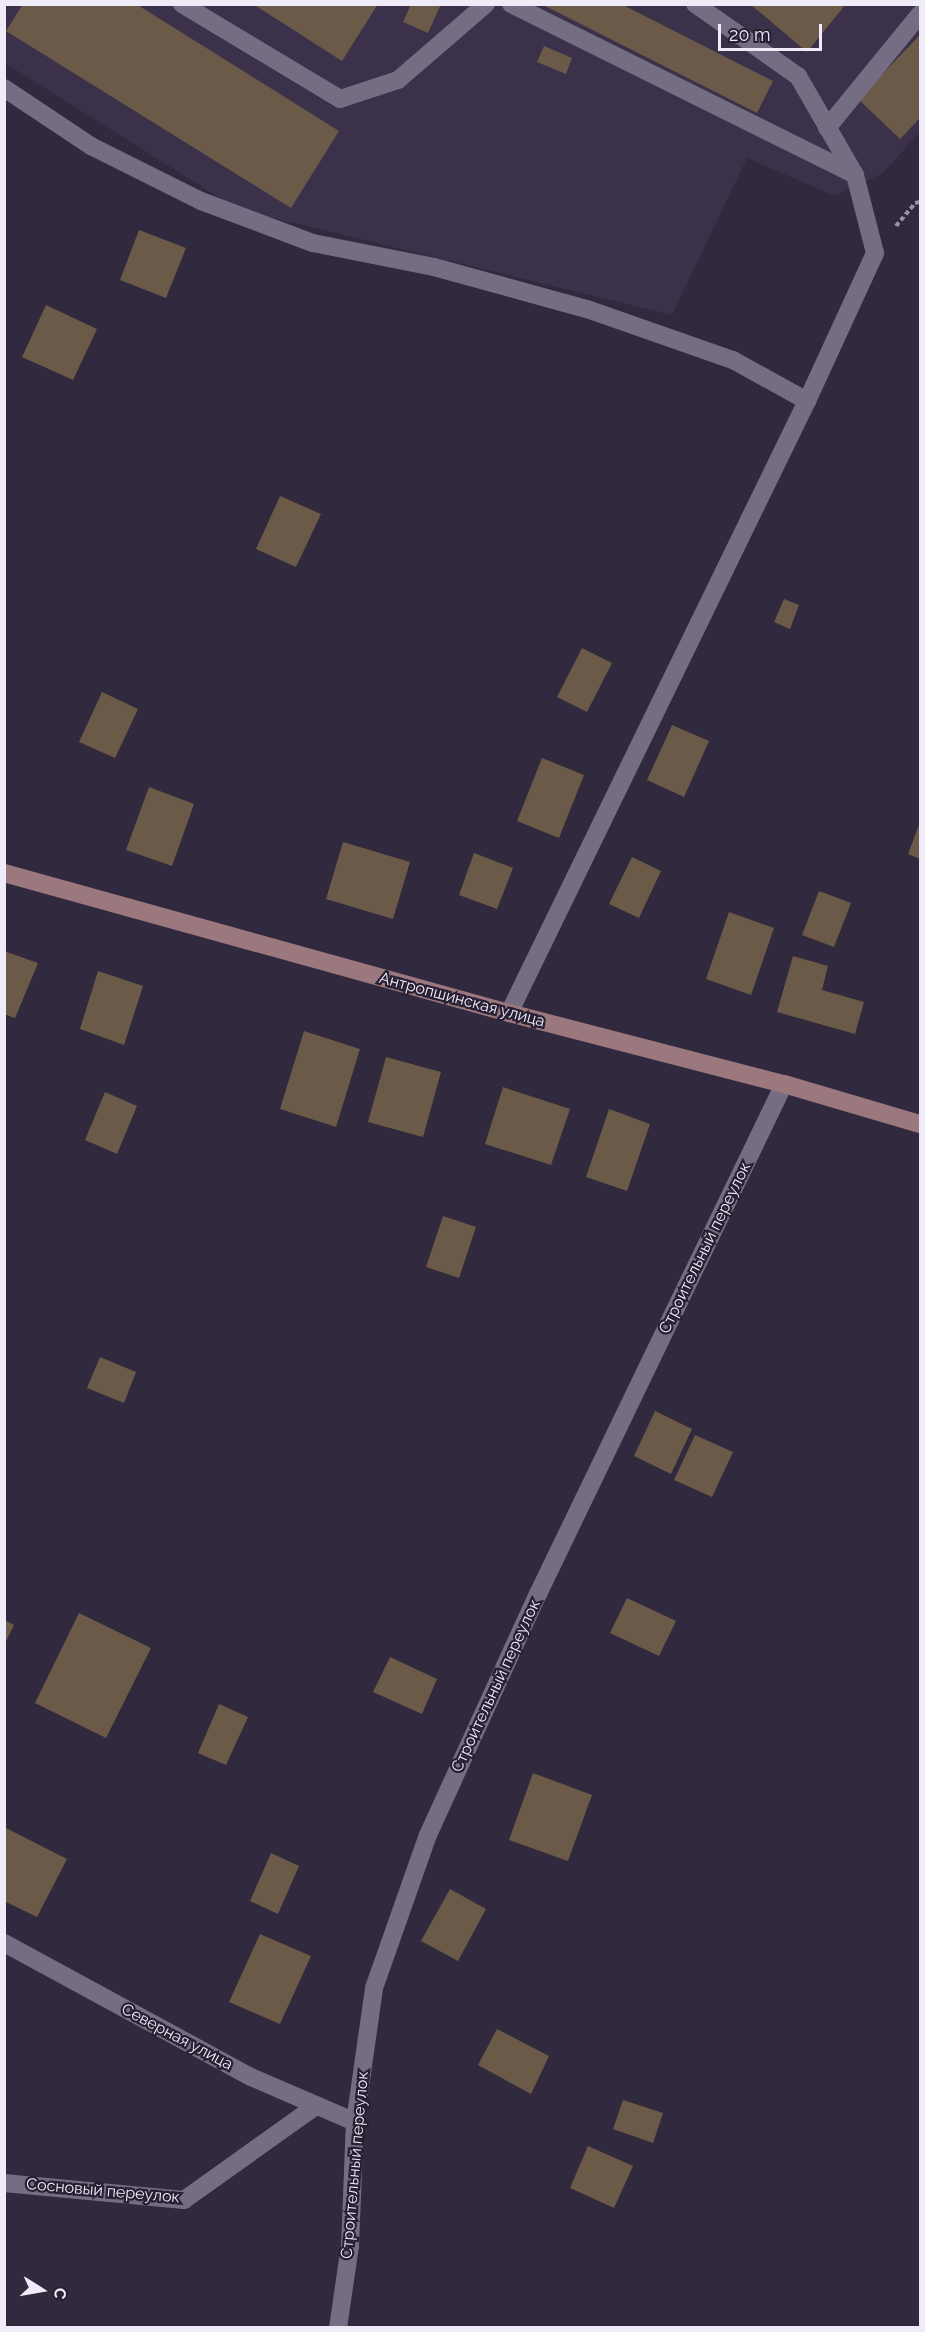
<!DOCTYPE html>
<meta charset="utf-8">
<style>
body{margin:0}
#map{position:relative;width:925px;height:2332px;overflow:hidden;background:#31293d;font-family:Raleway,sans-serif}
div>[style]{position:absolute}
[style*='--x']{left:calc(var(--x)*1px);top:calc(var(--y)*1px);width:calc(var(--w)*1px);rotate:calc(var(--a)*1deg)}
.built>*{inset:0;background:#3b314b}
.building>*{inset:0;background:#6b5a47}
.path>*{height:4px;margin-top:-2px;transform-origin:0;background:repeating-linear-gradient(90deg,#9992a2 0 4.5px,transparent 0 7.5px)}
.lane>*{height:18px;margin:-9px;padding:0 9px;transform-origin:9px;border-radius:9px;background:#756d83}
.street>*{height:18px;margin:-9px;padding:0 9px;transform-origin:9px;border-radius:9px;background:#756d83}
.secondary>*{height:18px;margin:-9px;padding:0 9px;transform-origin:9px;border-radius:9px;background:#9b777e}
span{translate:-50% -50%;white-space:nowrap;text-align:center;line-height:1.15;-webkit-text-stroke:4.5px #271f32;paint-order:stroke}
.street-label{font-size:16px;color:#f0ebf8}
.frame{position:absolute;inset:0;border:6px solid #f0ebf8;pointer-events:none}
.north{position:absolute;left:12px;top:2260px;width:60px;height:60px;-webkit-text-stroke:4px #271f32;paint-order:stroke;rotate:101deg;font-size:16px;font-weight:700;line-height:24px;text-align:center;color:#f0ebf8}
.north::after{content:'';display:block;margin:auto;width:21px;height:27px;background:#f0ebf8;clip-path:polygon(50% 0,100% 100%,50% 72%,0 100%)}
.scale{position:absolute;left:718px;top:24px;width:104px;height:27px;box-sizing:border-box;border:3px solid #f0ebf8;border-top:0;padding-left:8px;font-size:18px;line-height:21px;white-space:nowrap;color:#f0ebf8;-webkit-text-stroke:4px #271f32;paint-order:stroke}
</style>
<div id="map">
<div class="built">
<div style="clip-path:polygon(4px 5px,920px 5px,920px 132px,883px 173px,835px 196px,747px 158px,672px 315px,237px 209px,5px 63px)"></div>
</div>
<div class="building">
<div style="clip-path:polygon(23px 4px,136px 4px,339px 131px,291px 208px,6px 31px)"></div>
<div style="clip-path:polygon(253px 4px,378px 4px,342px 61px)"></div>
<div style="clip-path:polygon(411px 4px,441px 4px,428px 33px,403px 22px)"></div>
<div style="clip-path:polygon(541px 4px,621px 4px,773px 81px,757px 113px)"></div>
<div style="clip-path:polygon(750px 4px,846px 4px,807px 52px)"></div>
<div style="clip-path:polygon(920px 35px,920px 118px,900px 139px,858px 99px)"></div>
<div style="clip-path:polygon(544px 46px,572px 58px,566px 74px,537px 62px)"></div>
<div style="clip-path:polygon(139px 230px,186px 248px,166px 298px,120px 280px)"></div>
<div style="clip-path:polygon(46px 305px,97px 329px,73px 380px,22px 357px)"></div>
<div style="clip-path:polygon(280px 496px,321px 514px,296px 567px,256px 549px)"></div>
<div style="clip-path:polygon(784px 599px,799px 605px,790px 629px,774px 622px)"></div>
<div style="clip-path:polygon(582px 648px,612px 663px,587px 712px,557px 697px)"></div>
<div style="clip-path:polygon(102px 692px,138px 709px,115px 758px,79px 742px)"></div>
<div style="clip-path:polygon(672px 725px,709px 741px,684px 797px,647px 780px)"></div>
<div style="clip-path:polygon(542px 758px,584px 775px,559px 838px,517px 821px)"></div>
<div style="clip-path:polygon(149px 787px,194px 804px,172px 866px,126px 850px)"></div>
<div style="clip-path:polygon(920px 822px,920px 859px,908px 854px)"></div>
<div style="clip-path:polygon(343px 842px,410px 862px,393px 919px,326px 899px)"></div>
<div style="clip-path:polygon(474px 853px,513px 868px,497px 909px,459px 895px)"></div>
<div style="clip-path:polygon(632px 857px,661px 871px,639px 918px,609px 904px)"></div>
<div style="clip-path:polygon(819px 891px,851px 903px,834px 947px,802px 935px)"></div>
<div style="clip-path:polygon(729px 912px,774px 928px,751px 995px,706px 979px)"></div>
<div style="clip-path:polygon(4px 951px,38px 963px,15px 1018px,4px 1014px)"></div>
<div style="clip-path:polygon(793px 956px,828px 966px,822px 990px,864px 1002px,855px 1034px,777px 1012px)"></div>
<div style="clip-path:polygon(98px 971px,143px 986px,124px 1045px,80px 1029px)"></div>
<div style="clip-path:polygon(304px 1031px,360px 1049px,336px 1127px,280px 1109px)"></div>
<div style="clip-path:polygon(386px 1057px,441px 1072px,423px 1137px,368px 1122px)"></div>
<div style="clip-path:polygon(503px 1087px,570px 1109px,551px 1165px,485px 1144px)"></div>
<div style="clip-path:polygon(105px 1092px,137px 1106px,117px 1154px,85px 1140px)"></div>
<div style="clip-path:polygon(609px 1109px,650px 1124px,627px 1191px,586px 1177px)"></div>
<div style="clip-path:polygon(443px 1216px,476px 1227px,459px 1278px,426px 1267px)"></div>
<div style="clip-path:polygon(100px 1357px,136px 1372px,124px 1403px,87px 1388px)"></div>
<div style="clip-path:polygon(655px 1411px,692px 1429px,671px 1474px,634px 1456px)"></div>
<div style="clip-path:polygon(695px 1435px,733px 1452px,712px 1497px,674px 1480px)"></div>
<div style="clip-path:polygon(627px 1598px,676px 1621px,659px 1656px,610px 1633px)"></div>
<div style="clip-path:polygon(79px 1613px,151px 1648px,106px 1738px,35px 1703px)"></div>
<div style="clip-path:polygon(4px 1620px,14px 1625px,4px 1645px)"></div>
<div style="clip-path:polygon(390px 1657px,437px 1679px,422px 1714px,373px 1692px)"></div>
<div style="clip-path:polygon(219px 1704px,248px 1717px,226px 1765px,198px 1753px)"></div>
<div style="clip-path:polygon(533px 1773px,592px 1795px,568px 1861px,509px 1840px)"></div>
<div style="clip-path:polygon(4px 1827px,67px 1859px,37px 1917px,4px 1901px)"></div>
<div style="clip-path:polygon(271px 1853px,299px 1866px,278px 1914px,250px 1901px)"></div>
<div style="clip-path:polygon(450px 1889px,486px 1909px,458px 1961px,421px 1941px)"></div>
<div style="clip-path:polygon(260px 1934px,311px 1956px,280px 2024px,229px 2002px)"></div>
<div style="clip-path:polygon(497px 2029px,549px 2056px,531px 2094px,478px 2065px)"></div>
<div style="clip-path:polygon(623px 2100px,663px 2113px,653px 2143px,613px 2129px)"></div>
<div style="clip-path:polygon(588px 2146px,633px 2166px,614px 2208px,570px 2188px)"></div>
</div>
<div class="path">
<div style="--x:896;--y:226;--w:30;--a:-50"></div>
<div style="--x:915;--y:203;--w:5;--a:-11"></div>
</div>
<div class="lane">
<div style="--x:182;--y:4;--w:184;--a:31"></div>
<div style="--x:340;--y:99;--w:61;--a:-18.1"></div>
<div style="--x:398;--y:80;--w:116;--a:-40.8"></div>
<div style="--x:511;--y:4;--w:384;--a:26.4"></div>
<div style="--x:695;--y:4;--w:126;--a:35"></div>
<div style="--x:798;--y:76;--w:114;--a:60.1"></div>
<div style="--x:4;--y:88;--w:105;--a:33.7"></div>
<div style="--x:91;--y:146;--w:123;--a:26.6"></div>
<div style="--x:201;--y:201;--w:120;--a:20.6"></div>
<div style="--x:313;--y:243;--w:123;--a:11.2"></div>
<div style="--x:434;--y:267;--w:159;--a:15.4"></div>
<div style="--x:587;--y:309;--w:155;--a:19.3"></div>
<div style="--x:733;--y:360;--w:85;--a:29"></div>
<div style="--x:827;--y:128;--w:147;--a:-50.8"></div>
<div style="--x:4;--y:2183;--w:181;--a:5.4"></div>
<div style="--x:184;--y:2200;--w:163;--a:-35.5"></div>
</div>
<div class="street">
<div style="--x:509;--y:1013;--w:681;--a:-64.04"></div>
<div style="--x:807;--y:401;--w:163;--a:-65.3"></div>
<div style="--x:875;--y:253;--w:81;--a:-104.4"></div>
<div style="--x:4;--y:1943;--w:281;--a:28.5"></div>
<div style="--x:251;--y:2077;--w:113;--a:23.4"></div>
<div style="--x:338;--y:2328;--w:83;--a:-81.7"></div>
<div style="--x:350;--y:2246;--w:124;--a:-87.7"></div>
<div style="--x:355;--y:2122;--w:135;--a:-81.9"></div>
<div style="--x:374;--y:1988;--w:162;--a:-70.6"></div>
<div style="--x:428;--y:1835;--w:265;--a:-65.5"></div>
<div style="--x:538;--y:1594;--w:566;--a:-64.25"></div>
</div>
<div class="secondary">
<div style="--x:4;--y:873;--w:524;--a:15.49"></div>
<div style="--x:509;--y:1013;--w:284;--a:14.5"></div>
<div style="--x:784;--y:1084;--w:142;--a:16.4"></div>
</div>
<div class="street-label">
<span style="left:462px;top:1000px;rotate:15deg">Антропшинская улица</span>
<span style="left:705px;top:1248px;rotate:-64deg">Строительный переулок</span>
<span style="left:496px;top:1686px;rotate:-65deg">Строительный переулок</span>
<span style="left:177px;top:2037px;rotate:28deg">Северная улица</span>
<span style="left:355px;top:2165px;rotate:-85deg">Строительный переулок</span>
<span style="left:103px;top:2191px;rotate:5deg">Сосновый переулок</span>
</div>
<div class="frame"></div>
<div class="north">С</div>
<div class="scale">20 m</div>
</div>
